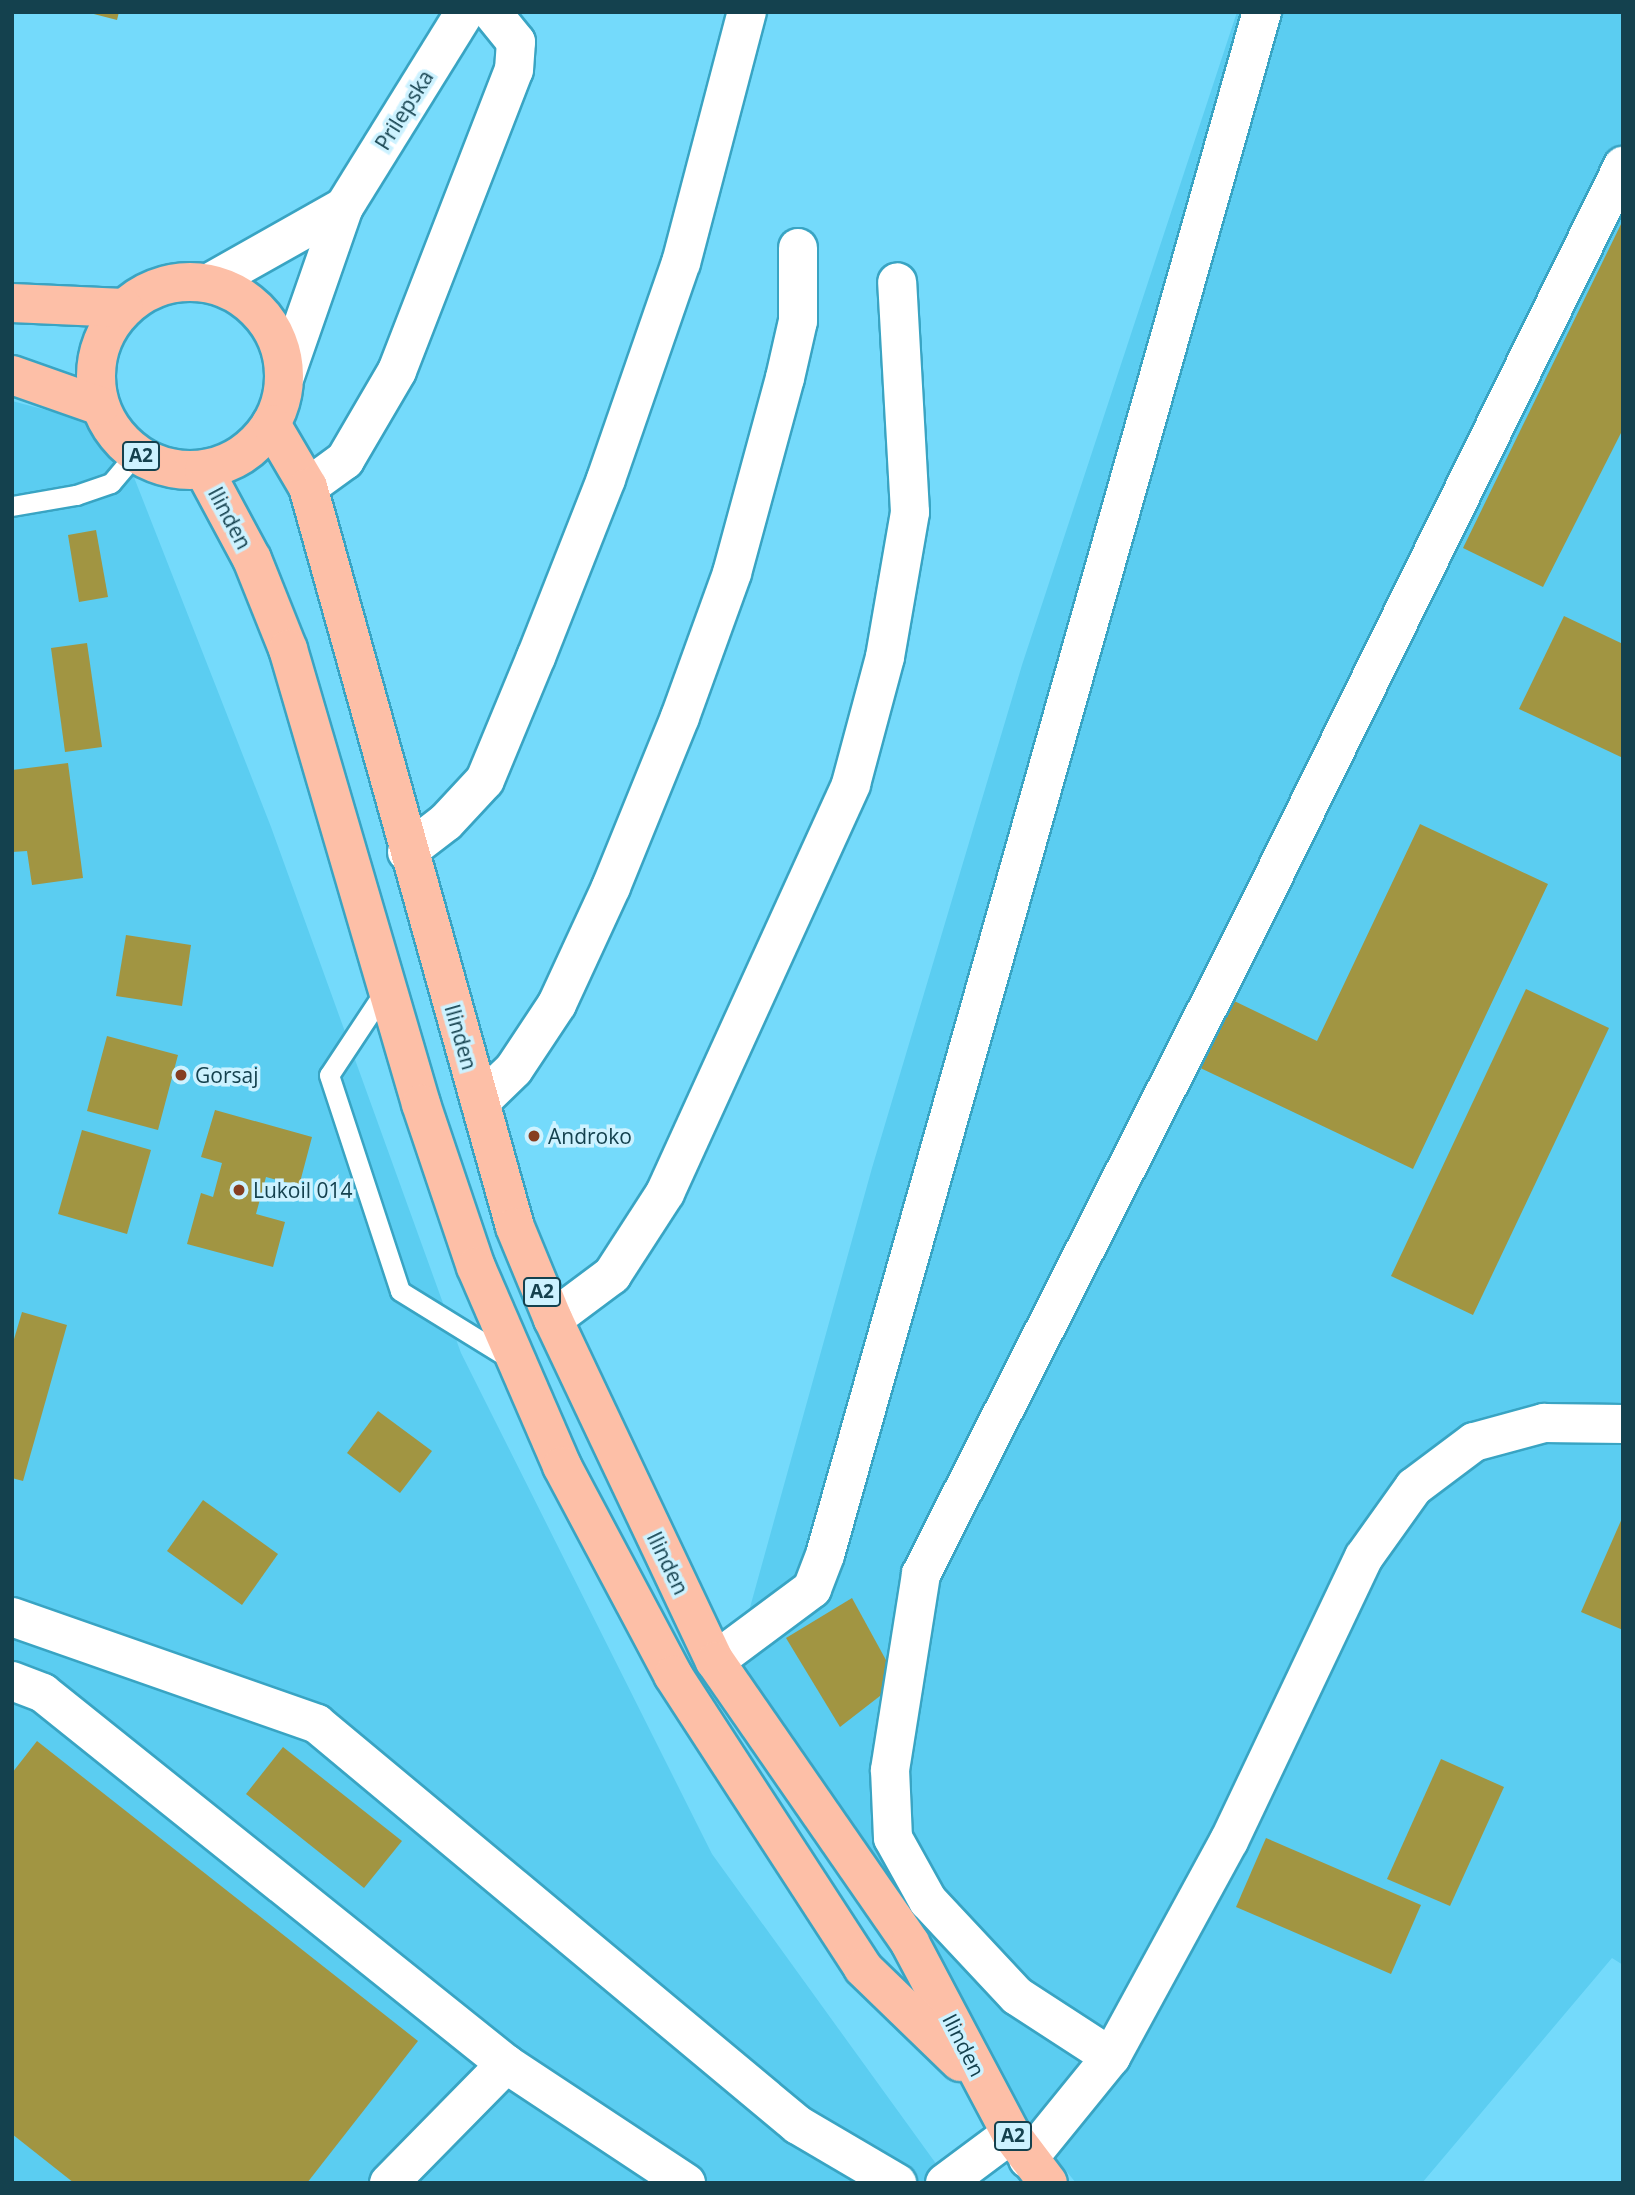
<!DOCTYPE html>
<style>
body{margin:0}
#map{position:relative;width:1635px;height:2195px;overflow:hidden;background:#74dafb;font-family:"Open Sans",sans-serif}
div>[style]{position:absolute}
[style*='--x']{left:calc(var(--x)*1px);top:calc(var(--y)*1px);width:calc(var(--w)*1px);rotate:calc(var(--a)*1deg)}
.built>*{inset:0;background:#5bcdf1}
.building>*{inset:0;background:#a19542}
.roads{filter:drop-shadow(2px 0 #39a4c3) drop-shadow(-2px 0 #39a4c3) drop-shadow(0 2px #39a4c3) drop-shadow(0 -2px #39a4c3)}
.lane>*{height:19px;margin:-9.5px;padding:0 9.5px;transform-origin:9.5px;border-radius:9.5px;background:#fff}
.street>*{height:38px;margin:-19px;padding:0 19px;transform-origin:19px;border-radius:19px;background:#fff}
.secondary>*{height:38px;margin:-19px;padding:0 19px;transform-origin:19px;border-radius:19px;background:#fff}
.primary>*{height:38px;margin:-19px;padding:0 19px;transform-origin:19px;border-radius:19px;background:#fdbfa7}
.primary>.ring{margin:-19px;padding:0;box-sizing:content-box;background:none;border:38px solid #fdbfa7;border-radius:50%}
.dots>*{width:19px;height:19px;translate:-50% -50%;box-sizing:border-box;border:4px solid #cdf2ff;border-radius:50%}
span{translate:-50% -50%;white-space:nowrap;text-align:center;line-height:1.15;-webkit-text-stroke:7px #cdf2ff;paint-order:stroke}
.shield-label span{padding:2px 5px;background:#cdf2ff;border:2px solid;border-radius:5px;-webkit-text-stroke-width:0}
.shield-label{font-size:19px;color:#14414e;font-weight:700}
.street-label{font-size:21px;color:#14414e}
.poi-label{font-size:21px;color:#14414e}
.left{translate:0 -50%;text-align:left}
.frame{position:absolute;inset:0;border:14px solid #14414e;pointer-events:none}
</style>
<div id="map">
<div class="built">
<div style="clip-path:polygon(1237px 12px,1623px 12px,1623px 1965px,1612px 1958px,1422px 2183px,1076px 2183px,1030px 2126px,887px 1922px,734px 1665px,872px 1168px,1022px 665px)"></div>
<div style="clip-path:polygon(12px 401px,111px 427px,119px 439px,271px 827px,461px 1353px,712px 1854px,950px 2183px,12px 2183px)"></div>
</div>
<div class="building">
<div style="clip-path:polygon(86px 12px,119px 12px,117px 20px)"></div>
<div style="clip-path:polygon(1623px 220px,1623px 429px,1543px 587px,1463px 548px)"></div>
<div style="clip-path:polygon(96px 530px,108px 597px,79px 602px,68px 535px)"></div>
<div style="clip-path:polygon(1564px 616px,1623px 644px,1623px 758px,1519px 709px)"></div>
<div style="clip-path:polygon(87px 643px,102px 747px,65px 752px,51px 648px)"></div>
<div style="clip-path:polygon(68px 763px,83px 878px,32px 885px,27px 851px,12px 852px,12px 770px)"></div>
<div style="clip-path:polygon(1420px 824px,1548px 884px,1413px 1169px,1194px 1065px,1226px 997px,1317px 1041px)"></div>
<div style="clip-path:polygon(126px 935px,191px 945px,182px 1006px,116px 996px)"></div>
<div style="clip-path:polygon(1526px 989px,1609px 1028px,1473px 1315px,1391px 1276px)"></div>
<div style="clip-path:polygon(107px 1036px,178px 1055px,158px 1130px,87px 1111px)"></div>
<div style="clip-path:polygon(215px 1110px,312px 1137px,299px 1186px,266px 1177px,256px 1214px,285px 1222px,273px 1267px,187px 1244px,201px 1193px,213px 1197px,222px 1163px,201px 1157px)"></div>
<div style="clip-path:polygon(82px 1130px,151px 1150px,127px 1234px,58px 1214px)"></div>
<div style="clip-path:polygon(22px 1312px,67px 1325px,23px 1481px,12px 1478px,12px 1346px)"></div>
<div style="clip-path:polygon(378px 1411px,432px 1451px,400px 1493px,347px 1453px)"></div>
<div style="clip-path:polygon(203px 1500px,278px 1554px,242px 1605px,167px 1551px)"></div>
<div style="clip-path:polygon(1623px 1516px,1623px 1630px,1581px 1612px)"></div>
<div style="clip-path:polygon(852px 1598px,898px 1682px,840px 1727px,786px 1638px)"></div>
<div style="clip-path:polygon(37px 1741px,418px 2041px,307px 2183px,74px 2183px,12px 2134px,12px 1773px)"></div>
<div style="clip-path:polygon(283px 1747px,402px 1841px,364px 1888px,246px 1794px)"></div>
<div style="clip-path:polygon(1441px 1759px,1504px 1787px,1450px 1906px,1387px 1879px)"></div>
<div style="clip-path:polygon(1266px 1838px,1421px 1905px,1391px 1974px,1236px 1907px)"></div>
</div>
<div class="roads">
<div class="lane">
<div style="--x:12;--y:506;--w:65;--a:-9.8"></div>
<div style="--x:76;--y:495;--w:37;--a:-19"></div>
<div style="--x:111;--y:483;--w:26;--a:-50"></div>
<div style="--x:128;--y:463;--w:13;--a:-77"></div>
<div style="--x:386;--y:989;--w:103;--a:123.5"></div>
<div style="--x:329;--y:1075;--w:227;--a:71.8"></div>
<div style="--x:400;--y:1291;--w:129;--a:31.7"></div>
</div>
<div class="street">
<div style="--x:308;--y:487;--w:46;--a:-36.1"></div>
<div style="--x:345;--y:460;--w:103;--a:-59.7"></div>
<div style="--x:397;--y:371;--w:323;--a:-68.8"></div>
<div style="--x:514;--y:70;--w:28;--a:-86"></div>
<div style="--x:516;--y:42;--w:38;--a:-129"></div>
<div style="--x:407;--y:852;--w:49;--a:-37.6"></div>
<div style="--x:446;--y:822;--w:57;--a:-47.1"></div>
<div style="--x:485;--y:780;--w:133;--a:-67.5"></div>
<div style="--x:536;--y:657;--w:191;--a:-68.5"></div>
<div style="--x:606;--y:479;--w:229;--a:-70.9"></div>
<div style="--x:681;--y:263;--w:260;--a:-75.3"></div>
<div style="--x:480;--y:1102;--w:47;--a:-44.1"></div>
<div style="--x:514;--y:1069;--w:78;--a:-56.5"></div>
<div style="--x:557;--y:1004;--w:129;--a:-65.2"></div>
<div style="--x:611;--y:887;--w:183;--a:-67.9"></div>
<div style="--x:680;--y:717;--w:153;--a:-70.1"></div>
<div style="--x:732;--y:573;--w:202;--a:-74.8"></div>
<div style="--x:785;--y:378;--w:58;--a:-77.2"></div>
<div style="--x:798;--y:321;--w:73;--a:-90"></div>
<div style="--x:553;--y:1319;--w:74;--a:-36.7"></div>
<div style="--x:612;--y:1275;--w:98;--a:-57.1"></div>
<div style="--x:665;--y:1193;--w:449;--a:-65.5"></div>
<div style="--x:851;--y:784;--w:131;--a:-75"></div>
<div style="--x:885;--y:657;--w:147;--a:-80.2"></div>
<div style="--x:910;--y:512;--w:230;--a:-93.2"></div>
<div style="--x:12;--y:1617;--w:323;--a:19.3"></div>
<div style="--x:317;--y:1724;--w:626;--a:39.82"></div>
<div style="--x:798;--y:2125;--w:115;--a:30.4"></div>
<div style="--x:715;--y:1661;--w:121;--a:-36.6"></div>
<div style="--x:812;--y:1589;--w:36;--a:-69"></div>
<div style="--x:825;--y:1555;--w:1604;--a:-74.19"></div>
<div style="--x:12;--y:1681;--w:33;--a:21"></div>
<div style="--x:43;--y:1693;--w:593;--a:38.71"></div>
<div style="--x:1111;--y:2057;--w:112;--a:-147"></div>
<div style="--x:1017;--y:1996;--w:130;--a:-133.1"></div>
<div style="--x:928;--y:1901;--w:72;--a:-119.1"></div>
<div style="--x:893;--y:1838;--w:68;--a:-92.5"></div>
<div style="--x:890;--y:1770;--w:198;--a:-81"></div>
<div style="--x:921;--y:1574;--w:720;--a:-63.15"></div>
<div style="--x:1246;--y:932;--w:854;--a:-63.8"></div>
<div style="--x:1028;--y:2159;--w:132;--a:-50.9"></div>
<div style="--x:1111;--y:2057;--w:246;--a:-61.4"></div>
<div style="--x:1229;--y:1841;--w:314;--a:-64.6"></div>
<div style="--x:1364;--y:1557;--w:86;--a:-54.5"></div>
<div style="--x:1414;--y:1487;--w:75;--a:-36.9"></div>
<div style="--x:1474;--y:1442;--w:73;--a:-15.2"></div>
<div style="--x:1544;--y:1423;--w:79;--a:0.7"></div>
<div style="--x:389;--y:2183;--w:167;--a:-45.5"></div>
<div style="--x:506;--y:2064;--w:216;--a:33.5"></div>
<div style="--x:945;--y:2183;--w:82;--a:-36.6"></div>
</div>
<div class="secondary">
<div style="--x:209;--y:283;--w:155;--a:-29.4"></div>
<div style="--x:285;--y:376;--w:179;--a:-70.8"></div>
<div style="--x:344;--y:207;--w:229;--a:-58.2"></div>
</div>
<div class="primary">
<div class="ring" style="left:96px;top:282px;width:150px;height:150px"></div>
<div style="--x:12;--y:303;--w:112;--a:2.6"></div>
<div style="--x:12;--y:375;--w:93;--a:19.4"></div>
<div style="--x:271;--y:424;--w:73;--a:59.6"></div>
<div style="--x:308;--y:487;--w:768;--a:74.37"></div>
<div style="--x:515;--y:1227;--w:100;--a:67.6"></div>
<div style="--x:553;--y:1319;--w:378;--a:64.7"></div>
<div style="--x:715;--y:1661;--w:343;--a:55.3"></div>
<div style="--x:910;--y:1943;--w:216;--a:62.1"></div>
<div style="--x:1011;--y:2134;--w:61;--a:52.9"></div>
<div style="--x:204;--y:470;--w:101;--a:61.7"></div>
<div style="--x:252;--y:559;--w:97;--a:68.2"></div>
<div style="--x:288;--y:649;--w:474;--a:73.7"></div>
<div style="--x:421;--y:1104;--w:172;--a:71.4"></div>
<div style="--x:476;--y:1267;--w:217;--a:66.6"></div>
<div style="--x:562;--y:1466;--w:237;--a:62"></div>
<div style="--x:673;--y:1675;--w:349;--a:57"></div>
<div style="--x:863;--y:1968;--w:135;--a:44.1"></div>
</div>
</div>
<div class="dots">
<div style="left:181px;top:1075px;background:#863e21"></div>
<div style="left:534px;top:1136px;background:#863e21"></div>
<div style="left:239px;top:1190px;background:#863e21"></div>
</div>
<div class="shield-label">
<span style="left:141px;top:456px">A2</span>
<span style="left:542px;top:1292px">A2</span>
<span style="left:1013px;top:2136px">A2</span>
</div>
<div class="street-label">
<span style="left:404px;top:110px;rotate:-58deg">Prilepska</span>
<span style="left:230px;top:518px;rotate:62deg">Ilinden</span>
<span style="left:461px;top:1037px;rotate:74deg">Ilinden</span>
<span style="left:668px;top:1563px;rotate:64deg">Ilinden</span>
<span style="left:964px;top:2045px;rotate:63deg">Ilinden</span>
</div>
<div class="poi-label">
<span class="left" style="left:195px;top:1075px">Gorsaj</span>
<span class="left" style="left:548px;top:1136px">Androko</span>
<span class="left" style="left:253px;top:1190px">Lukoil 014</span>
</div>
<div class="frame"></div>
</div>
